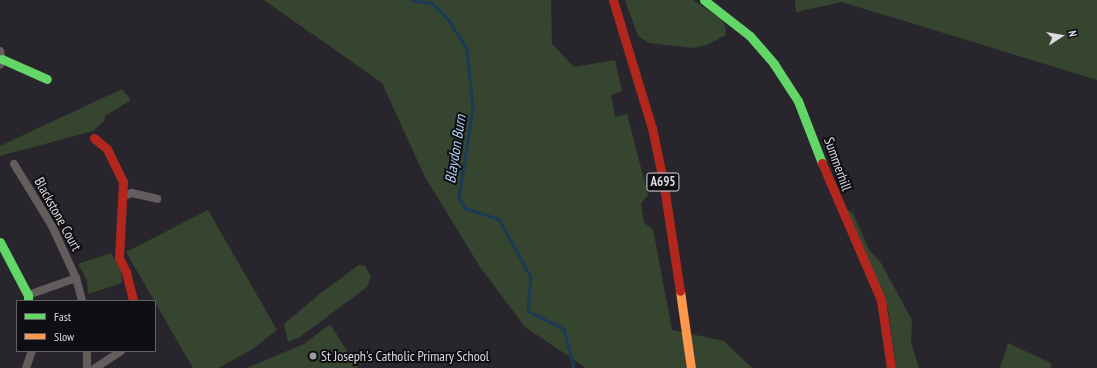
<!DOCTYPE html>
<style>
body{margin:0}
#map{position:relative;width:1097px;height:368px;overflow:hidden;background:#28262c;font-family:"PT Sans Narrow",sans-serif}
div>[style]{position:absolute}
[style*='--x']{left:calc(var(--x)*1px);top:calc(var(--y)*1px);width:calc(var(--w)*1px);rotate:calc(var(--a)*1deg)}
.green>*{inset:0;background:#36452f}
.stream>*{height:2.5px;margin:-1.25px;padding:0 1.25px;transform-origin:1.25px;border-radius:1.25px;background:#193c56}
.street>*{height:8px;margin:-4px;padding:0 4px;transform-origin:4px;border-radius:4px;background:#645d5e}
.fast>*{height:9px;margin:-4.5px;padding:0 4.5px;transform-origin:4.5px;border-radius:4.5px;background:#63d668}
.slow>*{height:9px;margin:-4.5px;padding:0 4.5px;transform-origin:4.5px;border-radius:4.5px;background:#ff974d}
.jam>*{height:9px;margin:-4.5px;padding:0 4.5px;transform-origin:4.5px;border-radius:4.5px;background:#b3261e}
.dots>*{width:11px;height:11px;translate:-50% -50%;box-sizing:border-box;border:2px solid #0f0e12;border-radius:50%}
span{translate:-50% -50%;white-space:nowrap;text-align:center;line-height:1.15;-webkit-text-stroke:4px #0f0e12;paint-order:stroke}
.shield-label span{padding:1px 3px;background:#0f0e12;border:1px solid;border-radius:3px;-webkit-text-stroke-width:0}
.shield-label{font-size:13px;color:#dcdae0;font-weight:700}
.street-label{font-size:14px;color:#dcdae0}
.poi-label{font-size:14px;color:#dcdae0}
.left{translate:0 -50%;text-align:left}
.water-label{font-size:15px;color:#b3d7f6;font-style:italic}
.legend{position:absolute;left:16px;top:300px;width:140px;height:52px;box-sizing:border-box;background:#0f0e12;border:1px solid #616064;margin:0;padding:5px 7px;list-style:none;font-size:12px;color:#dcdae0}
.legend li{display:flex;align-items:center;gap:8px;height:20px}
.legend b{width:20px;border:1px solid #616064}
.north{position:absolute;left:1041px;top:16px;width:40px;height:40px;-webkit-text-stroke:3px #0f0e12;paint-order:stroke;rotate:78deg;font-size:11px;font-weight:700;line-height:16px;text-align:center;color:#dcdae0}
.north::after{content:'';display:block;margin:auto;width:14px;height:18px;background:#dcdae0;clip-path:polygon(50% 0,100% 100%,50% 72%,0 100%)}
</style>
<div id="map">
<div class="green">
<div style="clip-path:polygon(264px 0,551px 0,552px 44px,574px 67px,615px 60px,622px 91px,611px 95px,615px 117px,627px 114px,648px 195px,641px 203px,644px 223px,653px 229px,672px 330px,724px 341px,752px 368px,586px 368px,525px 327px,480px 267px,425px 177px,382px 83px)"></div>
<div style="clip-path:polygon(625px 0,693px 0,721px 19px,725px 25px,726px 35px,707px 45px,692px 48px,649px 43px,638px 36px)"></div>
<div style="clip-path:polygon(795px 0,1097px 0,1097px 80px,842px 2px,796px 12px)"></div>
<div style="clip-path:polygon(122px 89px,131px 100px,105px 116px,104px 121px,93px 131px,0 156px,0 146px)"></div>
<div style="clip-path:polygon(843px 207px,853px 213px,869px 250px,881px 263px,912px 320px,911px 342px,919px 368px,896px 368px,888px 308px)"></div>
<div style="clip-path:polygon(208px 210px,277px 330px,251px 350px,218px 368px,193px 368px,126px 252px)"></div>
<div style="clip-path:polygon(111px 253px,121px 270px,122px 283px,88px 294px,87px 280px,78px 264px)"></div>
<div style="clip-path:polygon(359px 265px,365px 266px,371px 277px,367px 287px,300px 337px,288px 342px,284px 324px,322px 292px)"></div>
<div style="clip-path:polygon(330px 324px,358px 368px,247px 368px,304px 344px)"></div>
<div style="clip-path:polygon(1008px 343px,1051px 363px,1051px 368px,1000px 368px)"></div>
</div>
<div class="stream">
<div style="--x:412;--y:0;--w:20;--a:9"></div>
<div style="--x:432;--y:3;--w:24;--a:45"></div>
<div style="--x:449;--y:20;--w:34;--a:58"></div>
<div style="--x:467;--y:49;--w:59;--a:84.2"></div>
<div style="--x:473;--y:108;--w:90;--a:98.9"></div>
<div style="--x:459;--y:197;--w:13;--a:61"></div>
<div style="--x:465;--y:208;--w:36;--a:18"></div>
<div style="--x:499;--y:219;--w:66;--a:61.1"></div>
<div style="--x:531;--y:277;--w:34;--a:95"></div>
<div style="--x:528;--y:311;--w:40;--a:26.6"></div>
<div style="--x:564;--y:329;--w:40;--a:75.6"></div>
</div>
<div class="street">
<div style="--x:0;--y:51;--w:8;--a:76"></div>
<div style="--x:2;--y:59;--w:6;--a:108"></div>
<div style="--x:14;--y:164;--w:73;--a:58.5"></div>
<div style="--x:52;--y:226;--w:57;--a:65.2"></div>
<div style="--x:76;--y:278;--w:24;--a:75"></div>
<div style="--x:124;--y:196;--w:9;--a:-21"></div>
<div style="--x:132;--y:193;--w:26;--a:13"></div>
<div style="--x:28;--y:295;--w:51;--a:-19.5"></div>
<div style="--x:87;--y:351;--w:17;--a:90"></div>
<div style="--x:26;--y:368;--w:18;--a:-71"></div>
<div style="--x:95;--y:368;--w:31;--a:-33"></div>
</div>
<div class="fast">
<div style="--x:704;--y:0;--w:58;--a:38"></div>
<div style="--x:750;--y:36;--w:37;--a:49"></div>
<div style="--x:774;--y:64;--w:44;--a:57"></div>
<div style="--x:798;--y:101;--w:66;--a:68.8"></div>
<div style="--x:2;--y:59;--w:49;--a:24"></div>
<div style="--x:0;--y:242;--w:60;--a:62.2"></div>
<div style="--x:28;--y:295;--w:6;--a:90"></div>
</div>
<div class="slow">
<div style="--x:680;--y:291;--w:78;--a:81.9"></div>
</div>
<div class="jam">
<div style="--x:613;--y:0;--w:134;--a:73.1"></div>
<div style="--x:652;--y:128;--w:53;--a:78.1"></div>
<div style="--x:663;--y:180;--w:112;--a:81.3"></div>
<div style="--x:94;--y:138;--w:17;--a:40"></div>
<div style="--x:107;--y:149;--w:37;--a:64"></div>
<div style="--x:123;--y:182;--w:76;--a:93"></div>
<div style="--x:119;--y:258;--w:16;--a:63"></div>
<div style="--x:126;--y:272;--w:30;--a:76"></div>
<div style="--x:822;--y:163;--w:149;--a:66.7"></div>
<div style="--x:881;--y:300;--w:69;--a:81.6"></div>
</div>
<div class="dots">
<div style="left:313px;top:356px;background:#9d9ba1"></div>
</div>
<div class="shield-label">
<span style="left:663px;top:182px">A695</span>
</div>
<div class="street-label">
<span style="left:838px;top:164px;rotate:70deg">Summerhill</span>
<span style="left:58px;top:214px;rotate:61deg">Blackstone Court</span>
</div>
<div class="poi-label">
<span class="left" style="left:321px;top:356px">St Joseph's Catholic Primary School</span>
</div>
<div class="water-label">
<span style="left:455px;top:149px;rotate:-81deg">Blaydon Burn</span>
</div>
<ul class="legend">
<li><b style="height:5px;background:#63d668"></b>Fast</li>
<li><b style="height:5px;background:#ff974d"></b>Slow</li>
</ul>
<div class="north">N</div>
</div>
